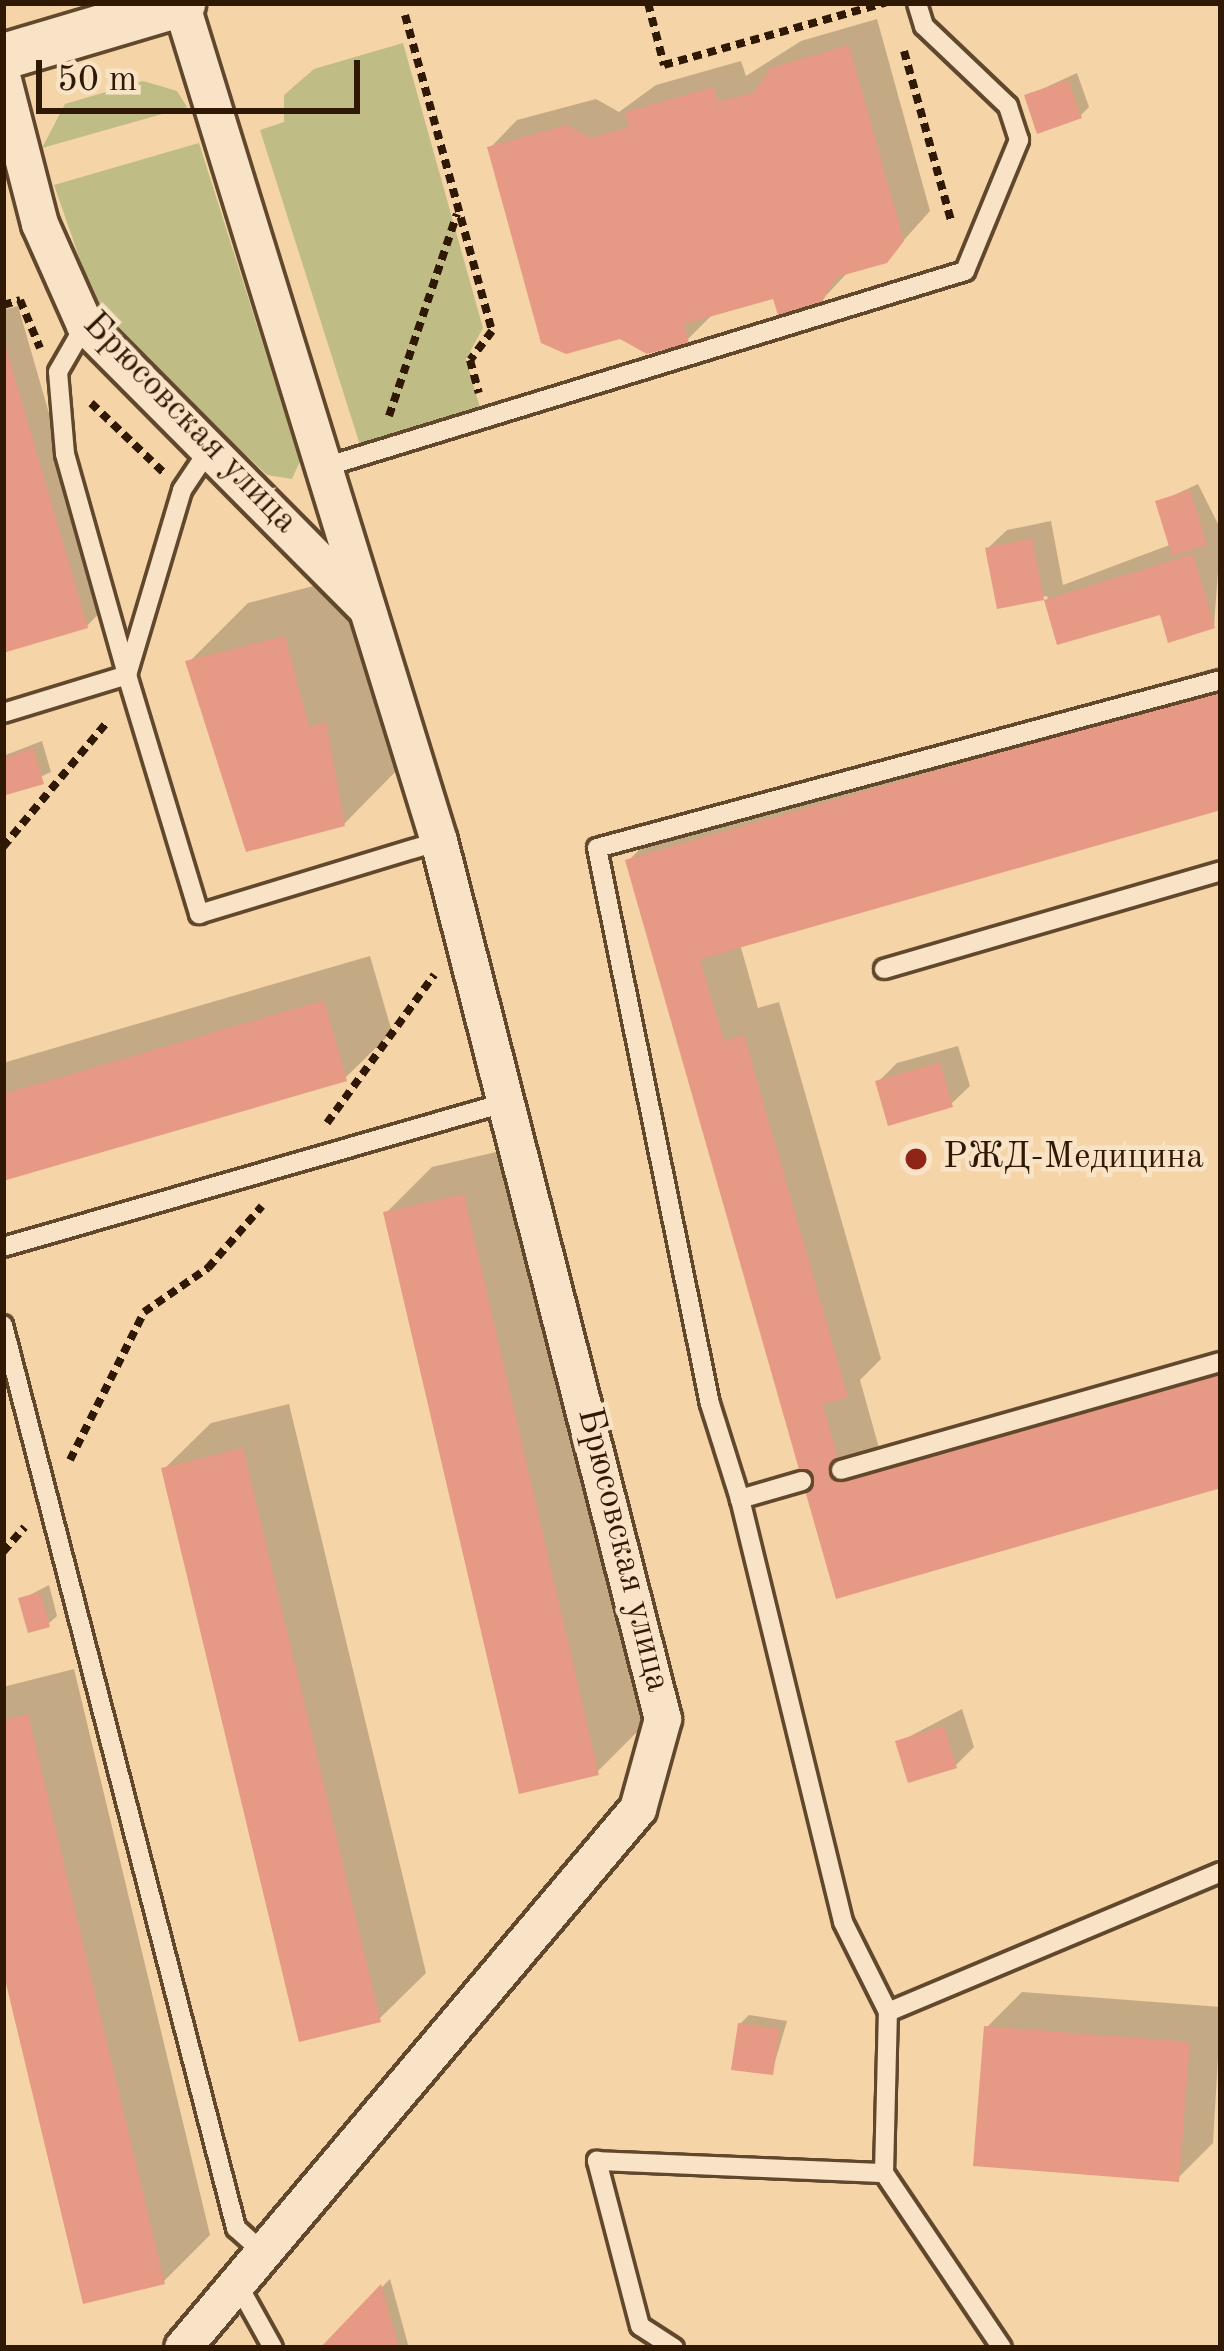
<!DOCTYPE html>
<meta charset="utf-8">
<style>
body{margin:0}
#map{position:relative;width:1224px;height:2351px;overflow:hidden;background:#f5d4a7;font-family:"Old Standard TT",serif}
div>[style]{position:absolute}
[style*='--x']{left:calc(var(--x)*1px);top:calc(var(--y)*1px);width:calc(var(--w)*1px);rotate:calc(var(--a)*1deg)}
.green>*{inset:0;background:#bfbc85}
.shadow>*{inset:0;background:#0003}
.building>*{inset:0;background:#e69984}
.path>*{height:8px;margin-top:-4px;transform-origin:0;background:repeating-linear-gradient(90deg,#301904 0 9px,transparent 0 15px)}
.roads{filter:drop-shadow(3px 0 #61482d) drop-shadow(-3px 0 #61482d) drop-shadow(0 3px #61482d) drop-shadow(0 -3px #61482d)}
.service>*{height:18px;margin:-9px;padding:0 9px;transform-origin:9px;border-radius:9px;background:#f8e3c6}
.minor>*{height:36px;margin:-18px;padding:0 18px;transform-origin:18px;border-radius:18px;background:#f8e3c6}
.tertiary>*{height:45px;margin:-22.5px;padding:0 22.5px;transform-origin:22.5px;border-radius:22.5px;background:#f8e3c6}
.dots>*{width:33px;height:33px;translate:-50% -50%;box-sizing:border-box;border:6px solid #f8e3c6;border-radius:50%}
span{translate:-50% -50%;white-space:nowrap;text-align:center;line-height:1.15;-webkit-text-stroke:9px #f8e3c6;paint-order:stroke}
.street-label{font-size:36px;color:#301904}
.poi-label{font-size:36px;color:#301904}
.left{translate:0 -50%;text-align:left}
.frame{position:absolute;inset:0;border:6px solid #301904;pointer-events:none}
.scale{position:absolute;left:36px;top:60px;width:324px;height:54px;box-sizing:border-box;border:6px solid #301904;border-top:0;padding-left:15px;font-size:36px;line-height:42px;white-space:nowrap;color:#301904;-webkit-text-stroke:9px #f8e3c6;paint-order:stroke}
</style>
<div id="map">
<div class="green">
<div style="clip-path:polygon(403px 43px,483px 328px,466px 359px,480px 408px,360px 445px,260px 130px,284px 122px,284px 95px,314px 69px)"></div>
<div style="clip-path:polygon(143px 81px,177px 91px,187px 107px,42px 148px,65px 104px)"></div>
<div style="clip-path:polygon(199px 143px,300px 461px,292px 479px,267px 475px,100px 317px,54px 185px)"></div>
</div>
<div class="shadow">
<div style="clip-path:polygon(877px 19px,930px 211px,886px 260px,849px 271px,819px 303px,775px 295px,715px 312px,687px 340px,490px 148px,517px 120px,596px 99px,619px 112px,656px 85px,741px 61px,746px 76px,801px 41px)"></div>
<div style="clip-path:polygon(1077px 73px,1089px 107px,1080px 116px,1027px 96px)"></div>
<div style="clip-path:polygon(18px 306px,105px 607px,87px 626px,3px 650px,3px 310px)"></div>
<div style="clip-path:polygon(1198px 484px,1221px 530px,1214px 626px,1162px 611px,1059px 642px,1047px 596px,999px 605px,988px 548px,1007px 530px,1051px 521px,1063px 585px,1172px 544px,1159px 502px)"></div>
<div style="clip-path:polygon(344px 578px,403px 764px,344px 824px,189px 662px,248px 603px)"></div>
<div style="clip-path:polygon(1221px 666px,1221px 807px,740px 944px,758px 1008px,779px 1002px,881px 1359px,860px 1380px,879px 1448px,1221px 1350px,1221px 1485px,838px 1595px,628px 861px,663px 826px)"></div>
<div style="clip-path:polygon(42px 741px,51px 772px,8px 792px,3px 756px)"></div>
<div style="clip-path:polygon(370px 956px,392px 1032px,345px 1078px,3px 1178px,3px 1063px)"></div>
<div style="clip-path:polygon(958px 1046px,970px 1086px,951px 1104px,878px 1082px,897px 1063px)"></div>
<div style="clip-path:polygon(509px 1149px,643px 1726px,597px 1772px,386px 1213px,432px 1167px)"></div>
<div style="clip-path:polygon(289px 1404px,426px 1973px,379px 2019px,164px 1469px,211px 1423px)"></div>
<div style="clip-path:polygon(49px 1585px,57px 1616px,48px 1624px,22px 1599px)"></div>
<div style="clip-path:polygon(74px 1669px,210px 2235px,164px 2281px,3px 1958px,3px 1687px)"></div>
<div style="clip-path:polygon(962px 1709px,974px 1747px,955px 1766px,899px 1742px)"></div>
<div style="clip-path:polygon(1022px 1992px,1221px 2007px,1213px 2143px,1178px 2178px,987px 2027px)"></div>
<div style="clip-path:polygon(749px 2015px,787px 2021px,772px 2072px,740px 2024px)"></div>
<div style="clip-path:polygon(390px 2279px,409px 2348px,324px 2348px,383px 2286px)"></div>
</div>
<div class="building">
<div style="clip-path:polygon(849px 45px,904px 241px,887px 263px,837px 277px,820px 305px,779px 318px,773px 299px,684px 324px,689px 343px,647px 354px,620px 339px,566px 354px,541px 343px,487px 147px,567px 125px,590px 138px,629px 127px,625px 112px,714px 87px,718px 102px,755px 92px,770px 68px)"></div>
<div style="clip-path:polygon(1068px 80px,1082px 118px,1037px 134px,1024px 95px)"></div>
<div style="clip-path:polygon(3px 337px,88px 628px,3px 653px)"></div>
<div style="clip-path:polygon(1190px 490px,1207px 545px,1172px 556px,1155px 501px)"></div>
<div style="clip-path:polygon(1032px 538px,1044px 600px,997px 609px,985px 548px)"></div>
<div style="clip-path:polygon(1193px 554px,1215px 628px,1168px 643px,1160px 615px,1057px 645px,1044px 600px)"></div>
<div style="clip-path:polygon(285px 636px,309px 727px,326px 722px,345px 826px,246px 852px,185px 661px)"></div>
<div style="clip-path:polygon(1221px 689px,1221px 810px,700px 959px,724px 1041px,744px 1035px,848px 1397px,823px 1404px,844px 1482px,1221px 1373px,1221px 1488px,836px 1599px,625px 860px)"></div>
<div style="clip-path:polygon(33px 748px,44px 784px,6px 795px,3px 758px)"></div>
<div style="clip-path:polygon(324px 1000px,347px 1081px,3px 1181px,3px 1094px)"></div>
<div style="clip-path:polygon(940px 1062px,953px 1107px,888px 1126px,875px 1081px)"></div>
<div style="clip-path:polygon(464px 1194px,599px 1775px,519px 1794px,383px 1212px)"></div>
<div style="clip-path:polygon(243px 1448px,381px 2022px,299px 2042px,161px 1468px)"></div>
<div style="clip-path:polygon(40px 1592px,50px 1627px,28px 1633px,18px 1598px)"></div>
<div style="clip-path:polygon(28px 1714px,165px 2284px,83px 2304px,3px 1971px,3px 1720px)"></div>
<div style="clip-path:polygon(944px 1726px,957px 1768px,908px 1783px,895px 1741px)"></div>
<div style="clip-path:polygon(738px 2023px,780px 2029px,773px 2075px,731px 2070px)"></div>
<div style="clip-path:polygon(984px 2026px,1190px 2042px,1179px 2182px,973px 2166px)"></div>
<div style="clip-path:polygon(381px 2284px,399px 2348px,320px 2348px)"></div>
</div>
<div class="path">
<div style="--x:648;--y:3;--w:64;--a:75.5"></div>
<div style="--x:664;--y:65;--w:230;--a:-15.7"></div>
<div style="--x:405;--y:15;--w:328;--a:74.6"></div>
<div style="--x:492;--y:331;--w:36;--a:127"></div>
<div style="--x:470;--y:360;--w:34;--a:75"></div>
<div style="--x:904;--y:51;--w:176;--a:74.5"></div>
<div style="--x:3;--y:305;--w:18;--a:-16"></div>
<div style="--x:20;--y:300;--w:52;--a:67.4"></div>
<div style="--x:91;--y:403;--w:100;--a:43.8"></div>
<div style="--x:389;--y:416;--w:213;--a:-71.4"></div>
<div style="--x:3;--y:847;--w:164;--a:-50.2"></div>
<div style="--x:327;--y:1123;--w:183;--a:-54.1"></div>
<div style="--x:70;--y:1460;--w:165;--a:-63.4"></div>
<div style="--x:144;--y:1312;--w:78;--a:-34.5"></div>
<div style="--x:208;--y:1268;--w:82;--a:-48.9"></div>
<div style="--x:3;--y:1552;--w:33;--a:-49"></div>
</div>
<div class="roads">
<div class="service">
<div style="--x:85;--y:325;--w:54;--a:119.9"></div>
<div style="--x:58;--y:372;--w:82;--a:85.1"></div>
<div style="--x:65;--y:454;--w:230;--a:74.3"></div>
<div style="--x:127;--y:675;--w:193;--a:-73.4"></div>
<div style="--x:182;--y:490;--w:47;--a:-56.3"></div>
<div style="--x:331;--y:465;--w:663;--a:-17.01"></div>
<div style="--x:965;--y:271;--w:142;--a:-67.6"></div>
<div style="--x:1019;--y:140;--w:36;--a:-108"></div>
<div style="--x:1008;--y:106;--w:116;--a:-136.4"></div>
<div style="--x:924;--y:26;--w:24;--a:-107"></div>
<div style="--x:3;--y:713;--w:130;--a:-17"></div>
<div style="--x:127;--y:675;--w:250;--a:73.2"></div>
<div style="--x:199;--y:914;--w:251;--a:-16.9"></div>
<div style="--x:884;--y:969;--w:351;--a:-16.2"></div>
<div style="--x:3;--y:1247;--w:529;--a:-16.03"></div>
<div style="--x:3;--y:1325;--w:933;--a:75.53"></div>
<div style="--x:236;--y:2228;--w:36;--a:42"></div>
<div style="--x:841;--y:1470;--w:395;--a:-15.9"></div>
<div style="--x:802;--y:1481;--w:65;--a:163.8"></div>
<div style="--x:740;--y:1499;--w:435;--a:76.3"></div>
<div style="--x:843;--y:1922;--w:101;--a:63.4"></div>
<div style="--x:888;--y:2012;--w:361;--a:-22.8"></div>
<div style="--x:740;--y:1499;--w:100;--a:-107.5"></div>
<div style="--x:710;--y:1404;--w:567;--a:-101.49"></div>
<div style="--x:597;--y:848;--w:646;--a:-15.07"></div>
<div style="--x:884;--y:2173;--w:211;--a:56"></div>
<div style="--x:237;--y:2283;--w:74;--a:61"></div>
<div style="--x:674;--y:2348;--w:40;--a:-147.1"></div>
<div style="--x:640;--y:2326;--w:171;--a:-104.6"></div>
<div style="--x:597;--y:2161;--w:287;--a:2.4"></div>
<div style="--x:884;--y:2173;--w:161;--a:-88.6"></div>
</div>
<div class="minor">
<div style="--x:181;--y:3;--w:877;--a:72.89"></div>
<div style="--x:439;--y:841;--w:906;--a:75.69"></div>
<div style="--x:663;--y:1719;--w:93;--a:105.5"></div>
<div style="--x:638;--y:1809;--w:705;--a:130.17"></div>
<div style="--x:3;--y:80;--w:149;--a:75.6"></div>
<div style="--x:40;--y:224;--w:111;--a:66"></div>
<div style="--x:85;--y:325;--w:399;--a:45.2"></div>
</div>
<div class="tertiary">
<div style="--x:3;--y:56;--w:187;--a:-16.5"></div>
</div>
</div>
<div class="dots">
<div style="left:916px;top:1159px;background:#8f2418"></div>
</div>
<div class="street-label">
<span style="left:189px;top:424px;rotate:46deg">Брюсовская улица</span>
<span style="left:622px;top:1550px;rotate:76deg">Брюсовская улица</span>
</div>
<div class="poi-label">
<span class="left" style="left:943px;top:1159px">РЖД-Медицина</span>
</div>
<div class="frame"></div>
<div class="scale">50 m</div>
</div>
